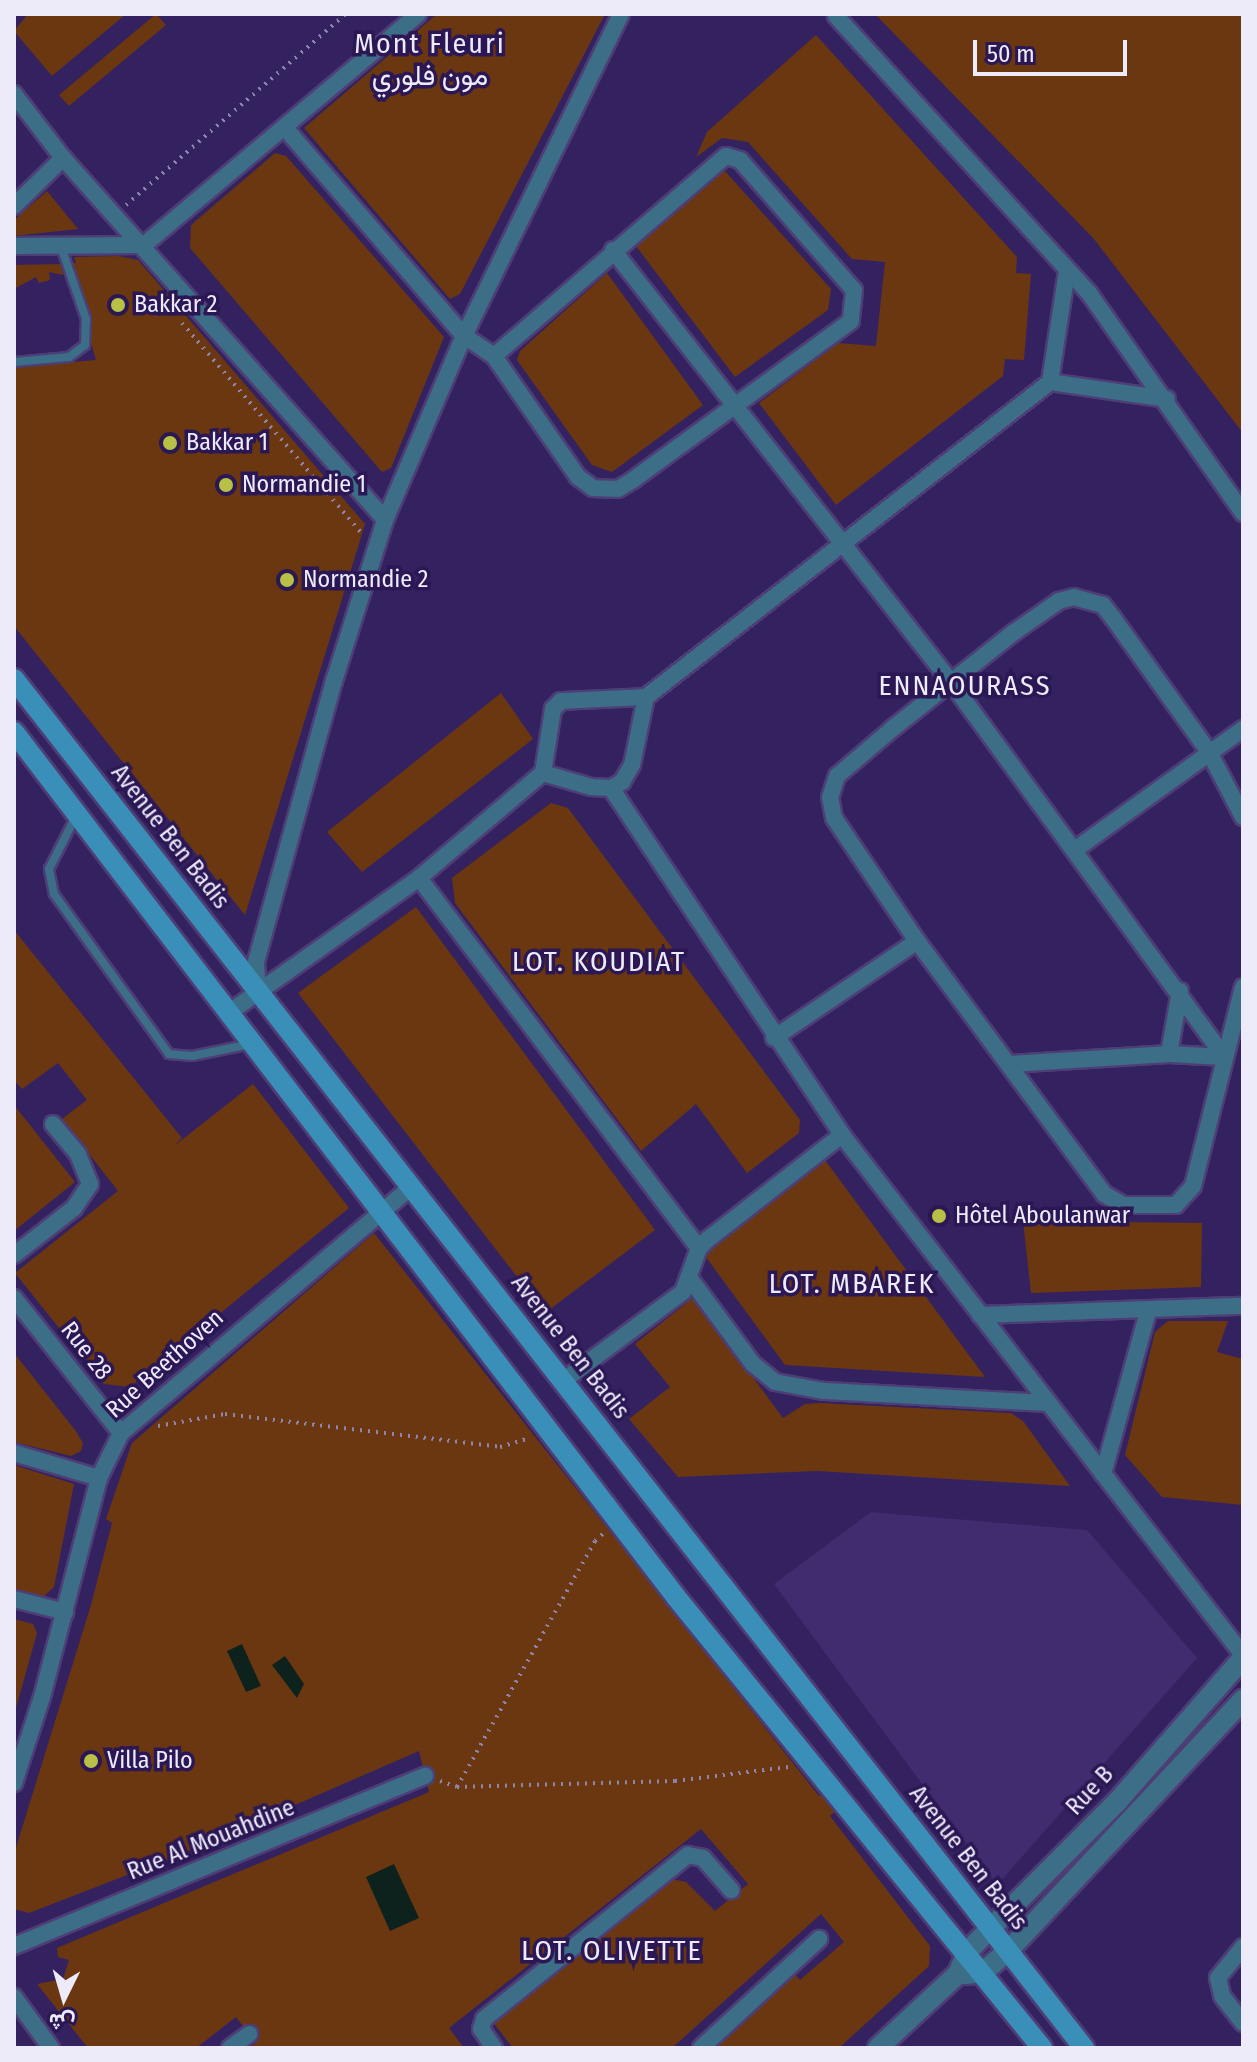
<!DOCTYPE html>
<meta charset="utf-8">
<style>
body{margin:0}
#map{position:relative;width:1257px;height:2062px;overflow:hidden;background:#342260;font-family:"Fira Sans Condensed",Vazirmatn,sans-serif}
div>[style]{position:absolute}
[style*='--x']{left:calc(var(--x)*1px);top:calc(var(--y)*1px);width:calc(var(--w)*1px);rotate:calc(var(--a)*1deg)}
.built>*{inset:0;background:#402c6f}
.green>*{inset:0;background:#6b3711}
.water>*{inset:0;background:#0d221c}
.path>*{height:4px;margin-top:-2px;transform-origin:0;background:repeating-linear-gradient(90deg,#8f85ac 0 2px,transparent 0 8px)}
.roads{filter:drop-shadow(2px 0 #4e3e76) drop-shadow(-2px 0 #4e3e76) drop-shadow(0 2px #4e3e76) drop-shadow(0 -2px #4e3e76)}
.service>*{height:8px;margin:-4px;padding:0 4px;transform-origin:4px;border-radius:4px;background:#3c6e88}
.minor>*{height:16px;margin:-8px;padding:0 8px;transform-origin:8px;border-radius:8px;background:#3c6e88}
.tertiary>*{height:20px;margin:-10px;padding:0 10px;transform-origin:10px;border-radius:10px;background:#3c6e88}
.secondary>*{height:20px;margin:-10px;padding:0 10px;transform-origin:10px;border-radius:10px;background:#3a8fb8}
.dots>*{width:22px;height:22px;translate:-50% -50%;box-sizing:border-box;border:4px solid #2b1754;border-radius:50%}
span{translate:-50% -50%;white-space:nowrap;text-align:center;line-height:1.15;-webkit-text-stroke:7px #2b1754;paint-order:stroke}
.poi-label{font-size:24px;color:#edebfa}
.left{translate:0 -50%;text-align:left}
.street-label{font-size:24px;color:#edebfa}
.quarter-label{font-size:28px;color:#edebfa;letter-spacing:2px}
.frame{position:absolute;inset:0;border:16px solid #edebfa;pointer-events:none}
.north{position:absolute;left:24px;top:1958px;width:80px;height:80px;-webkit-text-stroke:6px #2b1754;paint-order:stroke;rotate:185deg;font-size:22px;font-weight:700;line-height:32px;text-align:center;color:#edebfa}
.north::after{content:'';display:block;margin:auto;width:28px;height:36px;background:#edebfa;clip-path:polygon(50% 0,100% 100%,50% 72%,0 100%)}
.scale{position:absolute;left:973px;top:40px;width:154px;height:36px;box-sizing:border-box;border:4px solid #edebfa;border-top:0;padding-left:10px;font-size:24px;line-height:28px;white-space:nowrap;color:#edebfa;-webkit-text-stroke:6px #2b1754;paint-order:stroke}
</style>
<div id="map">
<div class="built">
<div style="clip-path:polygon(871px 1512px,1087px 1530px,1197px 1658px,997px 1885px,774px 1584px)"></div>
</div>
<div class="green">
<div style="clip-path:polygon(28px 14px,126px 14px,52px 76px,14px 31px)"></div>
<div style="clip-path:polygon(156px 14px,166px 25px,69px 106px,59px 95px)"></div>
<div style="clip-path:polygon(437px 14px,605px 14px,460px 294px,450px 299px,304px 128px)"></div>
<div style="clip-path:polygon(875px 14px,1243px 14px,1243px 433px,1094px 239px)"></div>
<div style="clip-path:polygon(816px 35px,1017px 257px,1016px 273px,1031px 274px,1024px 360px,1005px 359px,1003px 376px,836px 505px,759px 403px,838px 343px,876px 346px,885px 262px,852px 259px,748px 142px,722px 138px,696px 157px,707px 132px)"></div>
<div style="clip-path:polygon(275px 153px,286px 156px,444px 337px,391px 468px,382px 472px,190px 248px,191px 225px)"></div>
<div style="clip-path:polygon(723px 169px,831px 289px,828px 310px,735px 377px,633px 242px)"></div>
<div style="clip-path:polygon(47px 191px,78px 229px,14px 236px,14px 220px)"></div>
<div style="clip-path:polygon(118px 256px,138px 260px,365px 524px,245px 915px,14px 626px,14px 367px,96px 360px,67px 264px,76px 263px,74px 257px)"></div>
<div style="clip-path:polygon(61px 264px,63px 275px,49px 272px,50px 280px,39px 283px,36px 277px,14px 289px,14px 265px)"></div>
<div style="clip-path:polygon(607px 273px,703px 405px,612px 472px,592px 465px,517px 360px,520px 351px)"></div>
<div style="clip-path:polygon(501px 693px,533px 739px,362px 872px,327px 832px)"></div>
<div style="clip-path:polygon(551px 803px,568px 808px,800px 1120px,799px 1133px,747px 1173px,696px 1104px,641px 1151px,455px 903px,452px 878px)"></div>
<div style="clip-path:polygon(416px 907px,655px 1230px,545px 1313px,298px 993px)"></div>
<div style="clip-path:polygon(14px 930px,182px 1138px,174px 1146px,253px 1084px,349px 1208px,130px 1387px,104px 1384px,15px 1273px,118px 1191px,62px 1119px,87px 1100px,58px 1063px,22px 1089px,14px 1080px)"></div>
<div style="clip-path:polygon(14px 1105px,75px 1182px,14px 1231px)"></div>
<div style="clip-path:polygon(825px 1160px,985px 1377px,785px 1365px,703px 1253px)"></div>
<div style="clip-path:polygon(1023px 1221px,1202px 1223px,1201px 1287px,1031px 1293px)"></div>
<div style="clip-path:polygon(374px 1233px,819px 1796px,830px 1788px,843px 1804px,830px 1816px,930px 1946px,929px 1966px,839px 2048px,708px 2048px,792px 1971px,800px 1980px,844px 1942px,821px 1914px,672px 2048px,513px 2048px,492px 2021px,671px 1879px,686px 1882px,715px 1911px,748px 1884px,701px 1829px,449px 2028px,464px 2048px,250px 2048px,256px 2043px,236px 2017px,196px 2048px,88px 2048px,37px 1984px,63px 1979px,69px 1960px,58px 1957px,57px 1948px,429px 1792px,419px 1751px,189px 1851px,29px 1913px,14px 1909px,14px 1854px,91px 1605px,112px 1523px,106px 1519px,132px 1443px)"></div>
<div style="clip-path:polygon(694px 1297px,783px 1418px,805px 1404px,820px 1403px,1011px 1413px,1023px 1421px,1070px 1486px,817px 1471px,678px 1477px,629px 1419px,670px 1387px,635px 1344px)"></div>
<div style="clip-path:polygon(1168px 1321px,1228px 1321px,1217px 1352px,1243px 1359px,1243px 1505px,1162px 1497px,1125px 1455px,1155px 1332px)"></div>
<div style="clip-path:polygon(14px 1353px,75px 1430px,83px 1443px,81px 1451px,71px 1456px,14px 1442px)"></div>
<div style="clip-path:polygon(14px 1465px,74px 1484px,54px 1587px,43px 1597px,14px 1593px)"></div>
<div style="clip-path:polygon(14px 1619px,33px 1624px,37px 1633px,14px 1715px)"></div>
</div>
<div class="water">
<div style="clip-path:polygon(242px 1644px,261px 1686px,246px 1692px,227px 1651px)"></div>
<div style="clip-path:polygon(285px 1656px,304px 1684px,297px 1698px,272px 1665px)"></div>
<div style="clip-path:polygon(394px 1864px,419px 1918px,390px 1931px,366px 1877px)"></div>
</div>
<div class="path">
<div style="--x:126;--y:205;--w:291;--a:-41"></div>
<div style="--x:182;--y:323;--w:279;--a:49.5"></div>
<div style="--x:158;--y:1426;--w:68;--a:-10.2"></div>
<div style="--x:225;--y:1414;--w:277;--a:6.8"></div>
<div style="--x:500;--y:1447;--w:30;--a:-17"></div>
<div style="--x:440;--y:1781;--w:18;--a:19"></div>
<div style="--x:457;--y:1787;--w:218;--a:-1.6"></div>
<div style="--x:675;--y:1781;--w:115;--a:-7"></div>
<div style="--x:457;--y:1787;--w:282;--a:-60.7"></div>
<div style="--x:595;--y:1541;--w:12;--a:-42"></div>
</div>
<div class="roads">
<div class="service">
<div style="--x:14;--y:362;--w:55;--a:-5.2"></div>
<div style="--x:69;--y:357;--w:20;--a:-37"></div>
<div style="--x:85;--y:345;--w:26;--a:-88"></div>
<div style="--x:86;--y:319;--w:76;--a:-109.1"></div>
<div style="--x:76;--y:816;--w:59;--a:117"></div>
<div style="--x:49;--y:869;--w:25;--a:79"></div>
<div style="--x:54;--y:894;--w:197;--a:54.3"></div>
<div style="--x:169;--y:1054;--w:23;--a:5"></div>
<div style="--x:192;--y:1056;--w:60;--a:-11.5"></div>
</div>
<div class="minor">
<div style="--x:836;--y:16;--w:375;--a:47.6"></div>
<div style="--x:1089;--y:293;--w:269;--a:55"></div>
<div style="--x:14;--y:94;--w:81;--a:52.6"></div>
<div style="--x:63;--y:158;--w:484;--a:48.3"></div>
<div style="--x:726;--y:156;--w:15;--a:16"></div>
<div style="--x:740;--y:160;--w:173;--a:48.8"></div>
<div style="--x:854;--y:290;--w:31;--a:96"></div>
<div style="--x:851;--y:321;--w:270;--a:143.9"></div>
<div style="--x:633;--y:480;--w:17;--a:149"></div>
<div style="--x:618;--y:489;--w:25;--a:-178"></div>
<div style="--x:593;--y:488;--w:19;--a:-144"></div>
<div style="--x:578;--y:477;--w:147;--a:-124.8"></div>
<div style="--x:494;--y:356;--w:306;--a:-40.8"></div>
<div style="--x:14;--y:206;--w:69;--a:-44.4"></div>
<div style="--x:14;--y:246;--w:130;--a:-0.4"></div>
<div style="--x:144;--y:245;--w:358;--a:-40.1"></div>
<div style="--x:613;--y:250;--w:549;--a:51.96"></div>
<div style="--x:951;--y:682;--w:464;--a:53.9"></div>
<div style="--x:494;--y:356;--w:36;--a:-146"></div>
<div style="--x:464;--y:336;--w:358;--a:-64"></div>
<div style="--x:1050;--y:382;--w:112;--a:-81.3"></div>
<div style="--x:543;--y:773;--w:50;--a:16.3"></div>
<div style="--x:591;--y:787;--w:20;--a:3"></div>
<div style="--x:611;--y:788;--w:13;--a:-29"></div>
<div style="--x:622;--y:782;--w:20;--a:-60"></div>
<div style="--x:632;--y:765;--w:69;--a:-78.4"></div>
<div style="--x:611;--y:788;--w:417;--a:56.3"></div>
<div style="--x:842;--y:1135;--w:657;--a:52.36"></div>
<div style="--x:1243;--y:817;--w:73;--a:-117.6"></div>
<div style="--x:1209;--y:752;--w:165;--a:-125.6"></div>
<div style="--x:1113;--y:618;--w:16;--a:-128"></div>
<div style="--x:1103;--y:605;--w:30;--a:-165"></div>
<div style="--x:1074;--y:597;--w:16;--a:165"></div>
<div style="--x:1059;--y:601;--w:56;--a:145.2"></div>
<div style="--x:1013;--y:633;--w:154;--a:141.6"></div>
<div style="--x:892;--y:729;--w:72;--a:139.5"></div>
<div style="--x:837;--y:776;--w:22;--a:108"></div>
<div style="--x:830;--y:797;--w:21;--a:79"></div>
<div style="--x:834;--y:818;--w:148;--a:56"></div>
<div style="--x:917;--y:941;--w:315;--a:53.5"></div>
<div style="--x:1104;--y:1194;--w:22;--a:30"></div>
<div style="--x:1123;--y:1205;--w:53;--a:0"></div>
<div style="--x:1176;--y:1205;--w:25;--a:-48"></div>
<div style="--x:1193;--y:1186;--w:205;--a:-75.9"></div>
<div style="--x:1076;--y:849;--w:206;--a:-35.7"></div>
<div style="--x:419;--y:878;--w:464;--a:52.9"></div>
<div style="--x:258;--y:991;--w:29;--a:-94"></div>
<div style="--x:256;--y:962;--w:292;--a:-74.5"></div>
<div style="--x:334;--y:681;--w:169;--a:-72.4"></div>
<div style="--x:385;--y:520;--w:200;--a:-66.8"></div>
<div style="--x:464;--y:336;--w:274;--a:-130.7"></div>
<div style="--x:230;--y:1012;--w:232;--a:-35.3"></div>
<div style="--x:419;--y:878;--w:162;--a:-40.3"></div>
<div style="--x:543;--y:773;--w:65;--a:-81.1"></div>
<div style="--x:553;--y:709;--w:11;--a:-45"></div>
<div style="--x:561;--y:701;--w:85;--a:-2.7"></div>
<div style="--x:646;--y:697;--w:512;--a:-37.94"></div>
<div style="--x:1050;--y:382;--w:118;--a:8.3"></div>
<div style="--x:774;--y:1038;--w:173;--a:-34.1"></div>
<div style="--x:1169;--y:1054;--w:64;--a:-80.1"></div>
<div style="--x:1010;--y:1064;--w:159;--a:-3.6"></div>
<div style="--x:1169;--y:1054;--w:55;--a:3.1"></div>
<div style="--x:14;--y:1255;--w:76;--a:-38.1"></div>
<div style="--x:74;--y:1208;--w:29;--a:-56"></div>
<div style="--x:90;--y:1184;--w:32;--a:-112"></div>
<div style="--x:78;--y:1154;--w:39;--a:-130"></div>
<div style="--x:691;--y:1280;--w:104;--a:53.6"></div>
<div style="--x:753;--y:1364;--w:28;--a:39"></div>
<div style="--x:775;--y:1382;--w:50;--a:10.4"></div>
<div style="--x:824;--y:1391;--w:224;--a:3.1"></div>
<div style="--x:14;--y:1298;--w:172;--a:51.6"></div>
<div style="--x:980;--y:1315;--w:263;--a:-2"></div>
<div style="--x:563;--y:1381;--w:149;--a:-36.6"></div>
<div style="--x:683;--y:1292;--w:47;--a:-70"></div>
<div style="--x:699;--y:1248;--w:11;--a:-45"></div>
<div style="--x:707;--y:1240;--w:171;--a:-37.9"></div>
<div style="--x:14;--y:1453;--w:89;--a:16.4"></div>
<div style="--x:1103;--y:1474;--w:168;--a:-74.5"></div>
<div style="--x:14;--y:1599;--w:53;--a:14.3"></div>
<div style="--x:14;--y:1783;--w:90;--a:-72"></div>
<div style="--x:42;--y:1697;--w:226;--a:-75.4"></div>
<div style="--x:99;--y:1478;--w:50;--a:-63.9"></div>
<div style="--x:121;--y:1433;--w:380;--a:-40.3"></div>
<div style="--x:14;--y:1946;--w:445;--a:-22.5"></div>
<div style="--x:1243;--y:1947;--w:40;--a:129"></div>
<div style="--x:1218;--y:1978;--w:18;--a:77"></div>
<div style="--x:1222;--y:1996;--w:34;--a:52"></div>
<div style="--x:14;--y:1997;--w:63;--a:54"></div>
<div style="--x:230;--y:2048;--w:24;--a:-36"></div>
<div style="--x:494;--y:2048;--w:23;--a:-124"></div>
<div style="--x:481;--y:2029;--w:10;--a:-73"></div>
<div style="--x:484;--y:2019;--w:262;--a:-38.8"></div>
<div style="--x:688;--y:1855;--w:15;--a:11"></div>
<div style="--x:703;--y:1858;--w:43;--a:48.8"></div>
<div style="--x:701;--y:2048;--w:161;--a:-42.7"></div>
</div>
<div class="tertiary">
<div style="--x:965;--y:1974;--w:18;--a:-6"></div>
<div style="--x:983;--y:1972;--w:33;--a:-40"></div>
<div style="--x:1008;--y:1951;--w:344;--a:-46.9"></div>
<div style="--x:878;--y:2048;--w:109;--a:-42.8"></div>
<div style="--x:958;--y:1974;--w:25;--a:-67"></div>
<div style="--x:968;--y:1951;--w:211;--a:-45"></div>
<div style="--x:1117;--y:1802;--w:191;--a:-48.8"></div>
</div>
<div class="secondary">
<div style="--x:14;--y:679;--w:1738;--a:51.99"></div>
<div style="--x:14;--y:732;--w:1089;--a:52.57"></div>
<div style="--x:676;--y:1597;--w:581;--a:50.94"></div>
</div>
</div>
<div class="dots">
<div style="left:118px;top:305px;background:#b8c146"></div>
<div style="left:170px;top:443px;background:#b8c146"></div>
<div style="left:226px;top:485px;background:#b8c146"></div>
<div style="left:287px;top:580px;background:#b8c146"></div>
<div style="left:939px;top:1216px;background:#b8c146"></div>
<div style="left:91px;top:1761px;background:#b8c146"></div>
</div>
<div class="poi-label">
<span class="left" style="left:134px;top:305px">Bakkar 2</span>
<span class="left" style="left:186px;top:443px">Bakkar 1</span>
<span class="left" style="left:242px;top:485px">Normandie 1</span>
<span class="left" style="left:303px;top:580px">Normandie 2</span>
<span class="left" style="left:955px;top:1216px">Hôtel Aboulanwar</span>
<span class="left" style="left:107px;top:1761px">Villa Pilo</span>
</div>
<div class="street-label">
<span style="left:170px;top:837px;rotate:52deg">Avenue Ben Badis</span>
<span style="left:570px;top:1347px;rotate:52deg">Avenue Ben Badis</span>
<span style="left:86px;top:1351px;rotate:52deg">Rue 28</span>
<span style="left:165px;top:1364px;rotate:-42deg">Rue Beethoven</span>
<span style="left:1090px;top:1791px;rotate:-47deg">Rue B</span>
<span style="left:211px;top:1840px;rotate:-22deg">Rue Al Mouahdine</span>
<span style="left:968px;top:1858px;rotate:52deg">Avenue Ben Badis</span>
</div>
<div class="quarter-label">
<span style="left:430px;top:60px">Mont Fleuri<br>مون فلوري</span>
<span style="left:965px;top:686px">ENNAOURASS</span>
<span style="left:599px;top:962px">LOT. KOUDIAT</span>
<span style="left:852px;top:1284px">LOT. MBAREK</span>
<span style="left:612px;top:1951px">LOT. OLIVETTE</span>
</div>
<div class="frame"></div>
<div class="north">ش</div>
<div class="scale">50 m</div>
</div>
